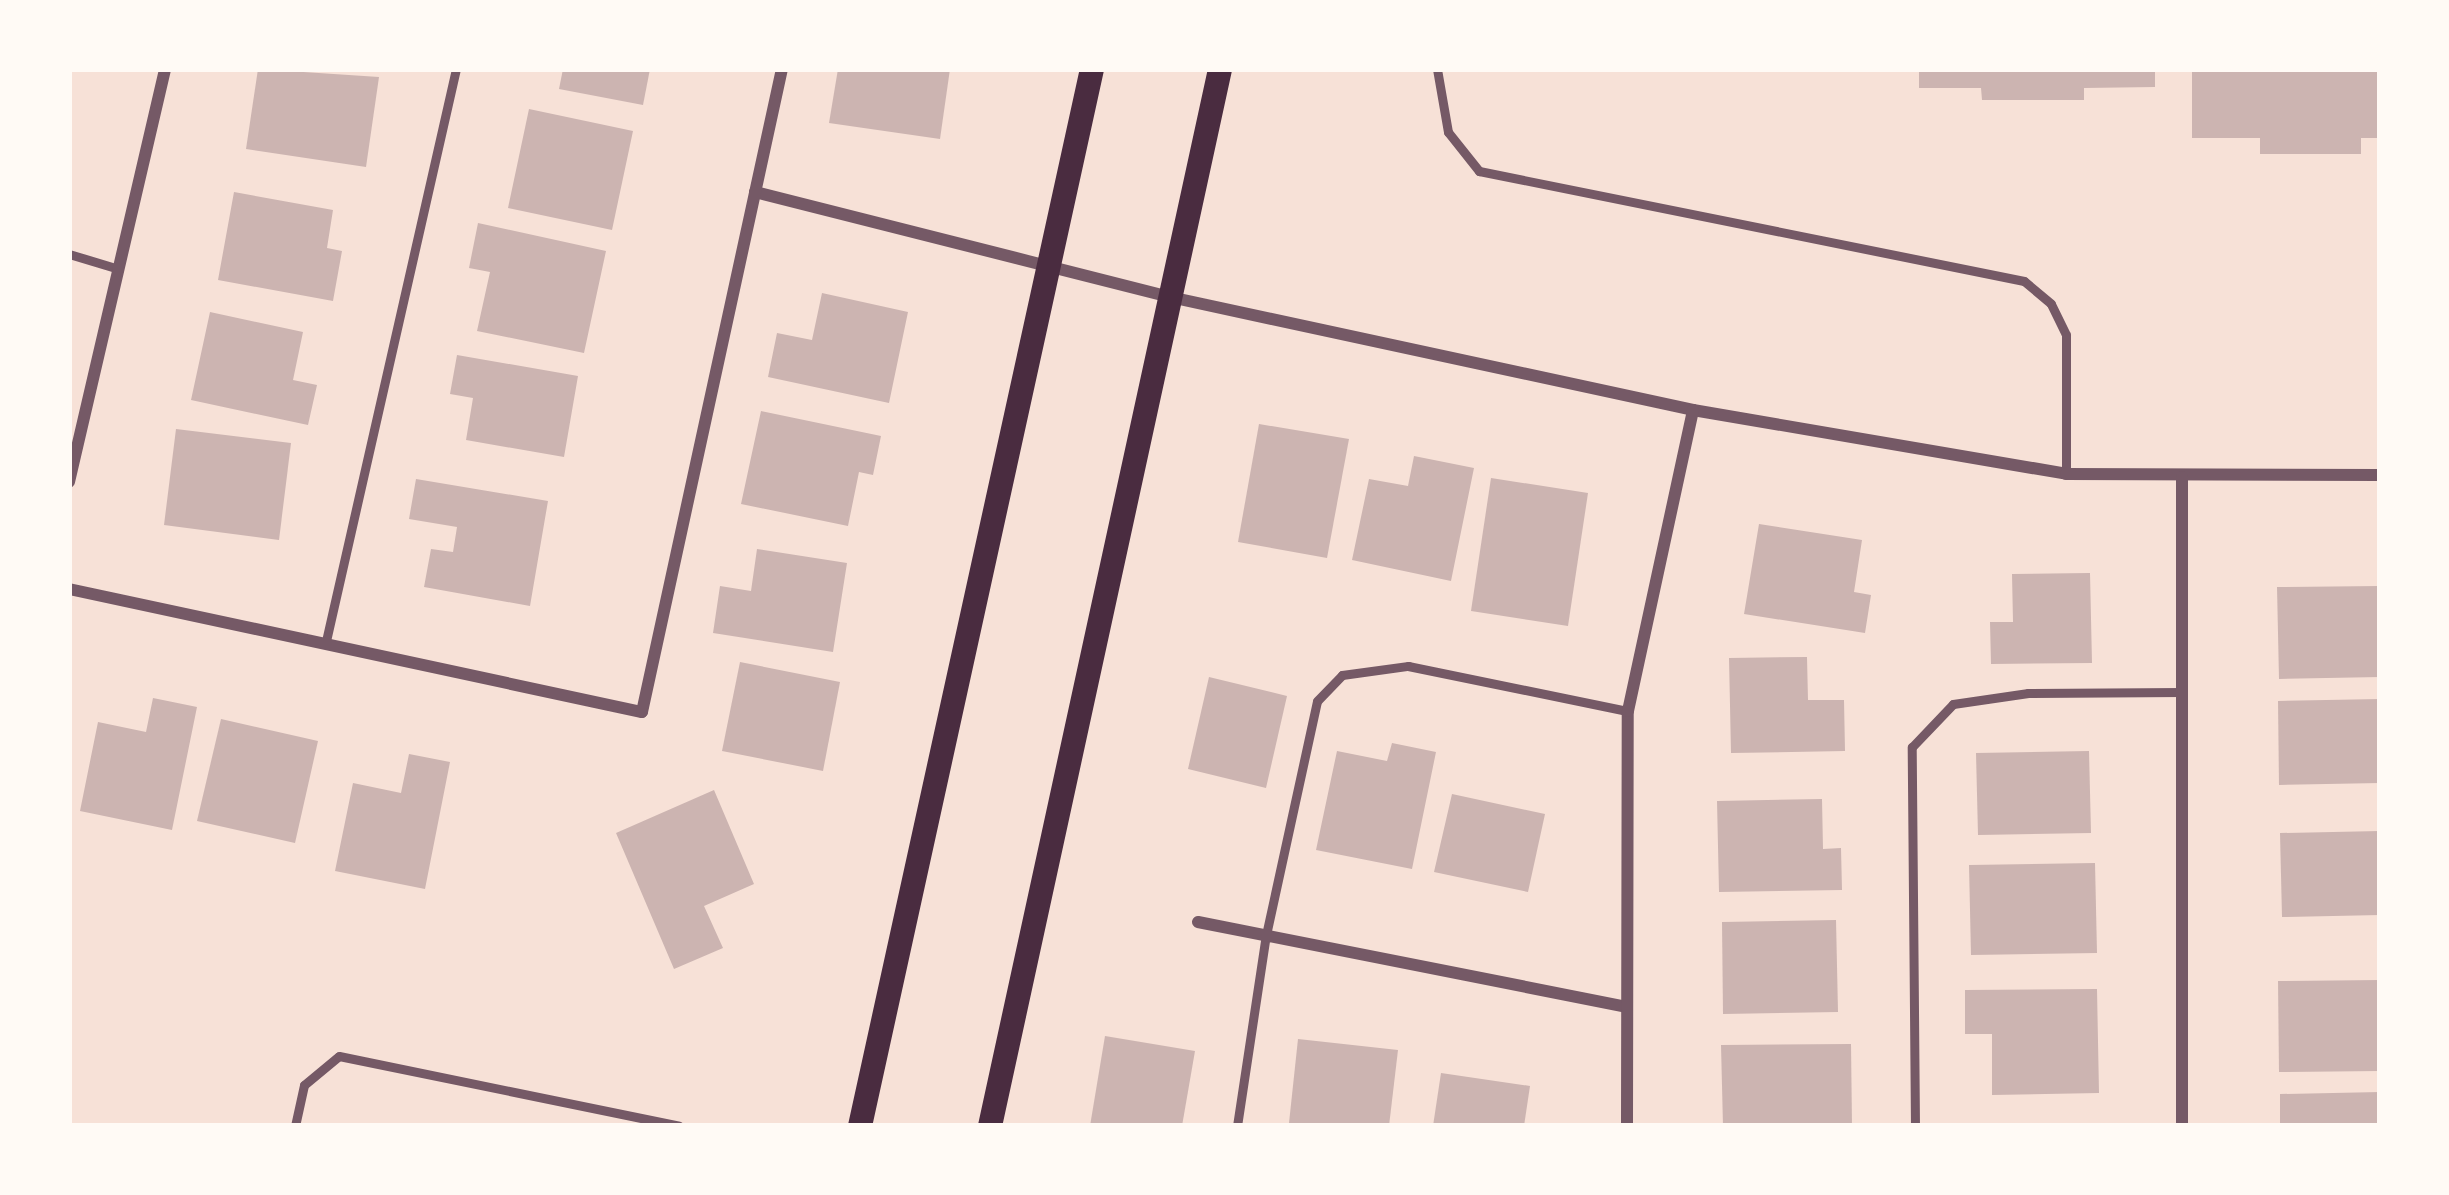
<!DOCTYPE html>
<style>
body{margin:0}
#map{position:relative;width:2449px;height:1195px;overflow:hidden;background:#f7e1d7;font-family:"Source Serif 4",serif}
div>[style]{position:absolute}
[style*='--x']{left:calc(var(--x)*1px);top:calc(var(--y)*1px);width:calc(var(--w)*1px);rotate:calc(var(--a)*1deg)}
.building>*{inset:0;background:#ccb4b1}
.service>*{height:9px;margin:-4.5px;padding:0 4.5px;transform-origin:4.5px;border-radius:4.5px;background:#755966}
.minor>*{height:12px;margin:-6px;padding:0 6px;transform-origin:6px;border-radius:6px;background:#755966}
.secondary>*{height:24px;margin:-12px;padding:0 12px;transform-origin:12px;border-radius:12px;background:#4a2c40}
span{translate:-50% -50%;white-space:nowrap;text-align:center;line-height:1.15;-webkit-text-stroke:10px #fffaf5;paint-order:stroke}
.frame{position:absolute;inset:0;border:72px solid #fffaf5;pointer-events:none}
</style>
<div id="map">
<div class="building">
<div style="clip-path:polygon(258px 69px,379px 77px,366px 167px,246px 149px)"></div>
<div style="clip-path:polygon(563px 69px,650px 69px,643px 105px,559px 89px)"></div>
<div style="clip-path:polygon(838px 69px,950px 69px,940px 139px,829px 123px)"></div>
<div style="clip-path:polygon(1919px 69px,2155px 69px,2155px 87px,2084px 88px,2084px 100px,1982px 100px,1981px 88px,1919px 88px)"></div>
<div style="clip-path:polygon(2192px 69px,2380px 69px,2380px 138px,2361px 138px,2361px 154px,2260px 154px,2260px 138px,2192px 138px)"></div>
<div style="clip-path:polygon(529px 109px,633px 131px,612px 230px,508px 208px)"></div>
<div style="clip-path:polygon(234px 192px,333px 210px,327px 248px,342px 251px,333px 301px,218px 280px)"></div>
<div style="clip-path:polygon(478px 223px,606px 251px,584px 353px,477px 331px,490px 272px,469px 268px)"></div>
<div style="clip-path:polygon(822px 293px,908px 312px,889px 403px,768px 377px,777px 333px,812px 340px)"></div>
<div style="clip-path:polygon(210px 312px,303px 332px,293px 380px,317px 385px,308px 425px,191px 400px)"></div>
<div style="clip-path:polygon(457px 355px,578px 376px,564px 457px,466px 440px,473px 398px,450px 394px)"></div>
<div style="clip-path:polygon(761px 411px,881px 436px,873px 475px,859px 472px,848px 526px,741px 504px)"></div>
<div style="clip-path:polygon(1259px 424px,1349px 439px,1327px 558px,1238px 542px)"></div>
<div style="clip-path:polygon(176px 429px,291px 443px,279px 540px,164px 525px)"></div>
<div style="clip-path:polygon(1414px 456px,1474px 468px,1451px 581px,1352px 560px,1369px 479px,1408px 486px)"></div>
<div style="clip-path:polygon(1491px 478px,1588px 493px,1568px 626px,1471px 611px)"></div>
<div style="clip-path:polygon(416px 479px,548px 501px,530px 606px,424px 587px,431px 549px,453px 552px,457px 527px,409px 519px)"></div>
<div style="clip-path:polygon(1759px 524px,1862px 540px,1854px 592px,1871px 595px,1865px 633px,1744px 614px)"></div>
<div style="clip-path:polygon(757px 549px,847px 563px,833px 652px,713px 633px,720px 586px,751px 591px)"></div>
<div style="clip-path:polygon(2090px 573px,2092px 663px,1991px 664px,1990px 622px,2013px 622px,2012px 574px)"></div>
<div style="clip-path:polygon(2380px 586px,2380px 677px,2279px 679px,2277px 587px)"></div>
<div style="clip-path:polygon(1807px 657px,1808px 700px,1844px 700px,1845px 751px,1731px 753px,1729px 658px)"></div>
<div style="clip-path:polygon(740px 662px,840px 682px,823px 771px,722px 751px)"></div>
<div style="clip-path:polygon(1209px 677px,1287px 696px,1266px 788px,1188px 769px)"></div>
<div style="clip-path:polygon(153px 698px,197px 707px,172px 830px,80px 811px,98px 722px,146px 732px)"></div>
<div style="clip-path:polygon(2380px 699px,2380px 783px,2279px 785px,2278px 701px)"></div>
<div style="clip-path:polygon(221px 719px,318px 741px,295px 843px,197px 821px)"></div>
<div style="clip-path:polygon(1392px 743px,1436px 752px,1412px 869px,1316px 850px,1337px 751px,1387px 761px)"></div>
<div style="clip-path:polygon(2089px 751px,2091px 833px,1978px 835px,1976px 753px)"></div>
<div style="clip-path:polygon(409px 754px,450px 762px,425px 889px,335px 871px,353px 783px,401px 793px)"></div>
<div style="clip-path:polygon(714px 790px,754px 884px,704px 906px,723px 948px,674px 969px,616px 833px)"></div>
<div style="clip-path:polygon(1452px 794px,1545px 814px,1528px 892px,1434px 872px)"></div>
<div style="clip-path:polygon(1822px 799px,1823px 849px,1841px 848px,1842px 890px,1719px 892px,1717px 801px)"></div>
<div style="clip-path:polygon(2380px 831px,2380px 915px,2282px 917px,2280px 833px)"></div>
<div style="clip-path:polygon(2095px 863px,2097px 953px,1971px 955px,1969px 865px)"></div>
<div style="clip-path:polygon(1836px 920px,1838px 1012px,1723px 1014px,1722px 922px)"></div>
<div style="clip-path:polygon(2380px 980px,2380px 1071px,2279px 1072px,2278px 981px)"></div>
<div style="clip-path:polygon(2097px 989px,2099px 1093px,1992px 1095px,1992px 1034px,1965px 1034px,1965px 990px)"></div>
<div style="clip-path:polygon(1105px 1036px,1195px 1051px,1182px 1126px,1090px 1126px)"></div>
<div style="clip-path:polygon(1298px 1039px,1398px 1050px,1389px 1126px,1289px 1123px)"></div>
<div style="clip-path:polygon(1851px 1044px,1852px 1126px,1723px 1126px,1721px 1045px)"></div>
<div style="clip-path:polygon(1441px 1073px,1530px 1086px,1524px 1126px,1433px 1126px)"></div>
<div style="clip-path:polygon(2380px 1092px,2380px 1126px,2280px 1126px,2280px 1094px)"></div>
</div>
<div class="service">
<div style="--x:1437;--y:69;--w:64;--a:80.1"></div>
<div style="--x:1448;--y:132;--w:50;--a:51.5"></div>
<div style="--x:1479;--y:171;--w:556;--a:11.41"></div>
<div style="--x:2024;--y:281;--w:35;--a:40"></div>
<div style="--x:2051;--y:304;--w:34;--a:64"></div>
<div style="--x:2066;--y:335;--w:139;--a:90"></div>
<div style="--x:69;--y:254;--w:52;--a:16.7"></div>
<div style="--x:326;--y:641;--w:587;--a:-77.2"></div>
<div style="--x:295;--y:1126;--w:42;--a:-77.6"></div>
<div style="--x:304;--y:1085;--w:45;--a:-39.6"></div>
<div style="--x:339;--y:1056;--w:347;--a:11.6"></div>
<div style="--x:1237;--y:1126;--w:193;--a:-81.4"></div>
<div style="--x:1266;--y:935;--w:239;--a:-77.7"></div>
<div style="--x:1317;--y:701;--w:36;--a:-46"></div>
<div style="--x:1342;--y:675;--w:67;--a:-7.8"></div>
<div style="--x:1408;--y:666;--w:225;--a:11.6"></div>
<div style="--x:1915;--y:1126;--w:379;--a:-90.5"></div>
<div style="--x:1912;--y:747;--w:59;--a:-46.4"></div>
<div style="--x:1953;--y:704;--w:76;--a:-8.3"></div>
<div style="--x:2028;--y:693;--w:154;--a:-0.4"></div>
</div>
<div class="minor">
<div style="--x:755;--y:192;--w:428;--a:14.2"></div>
<div style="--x:1170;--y:297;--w:535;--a:12.19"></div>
<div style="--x:1693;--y:410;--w:378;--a:9.7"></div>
<div style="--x:2066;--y:474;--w:314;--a:0.2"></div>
<div style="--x:69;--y:482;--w:424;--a:-76.9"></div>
<div style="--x:69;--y:589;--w:586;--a:12.12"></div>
<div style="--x:642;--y:712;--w:658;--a:-77.72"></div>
<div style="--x:1198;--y:922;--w:434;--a:11.2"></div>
<div style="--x:1627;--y:1126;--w:415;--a:-89.9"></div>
<div style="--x:1628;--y:711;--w:308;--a:-77.8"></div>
<div style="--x:2182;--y:1126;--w:649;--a:-90"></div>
</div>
<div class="secondary">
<div style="--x:860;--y:1126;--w:1082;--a:-77.62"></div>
<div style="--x:990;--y:1126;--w:1082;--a:-77.72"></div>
</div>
<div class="frame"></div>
</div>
